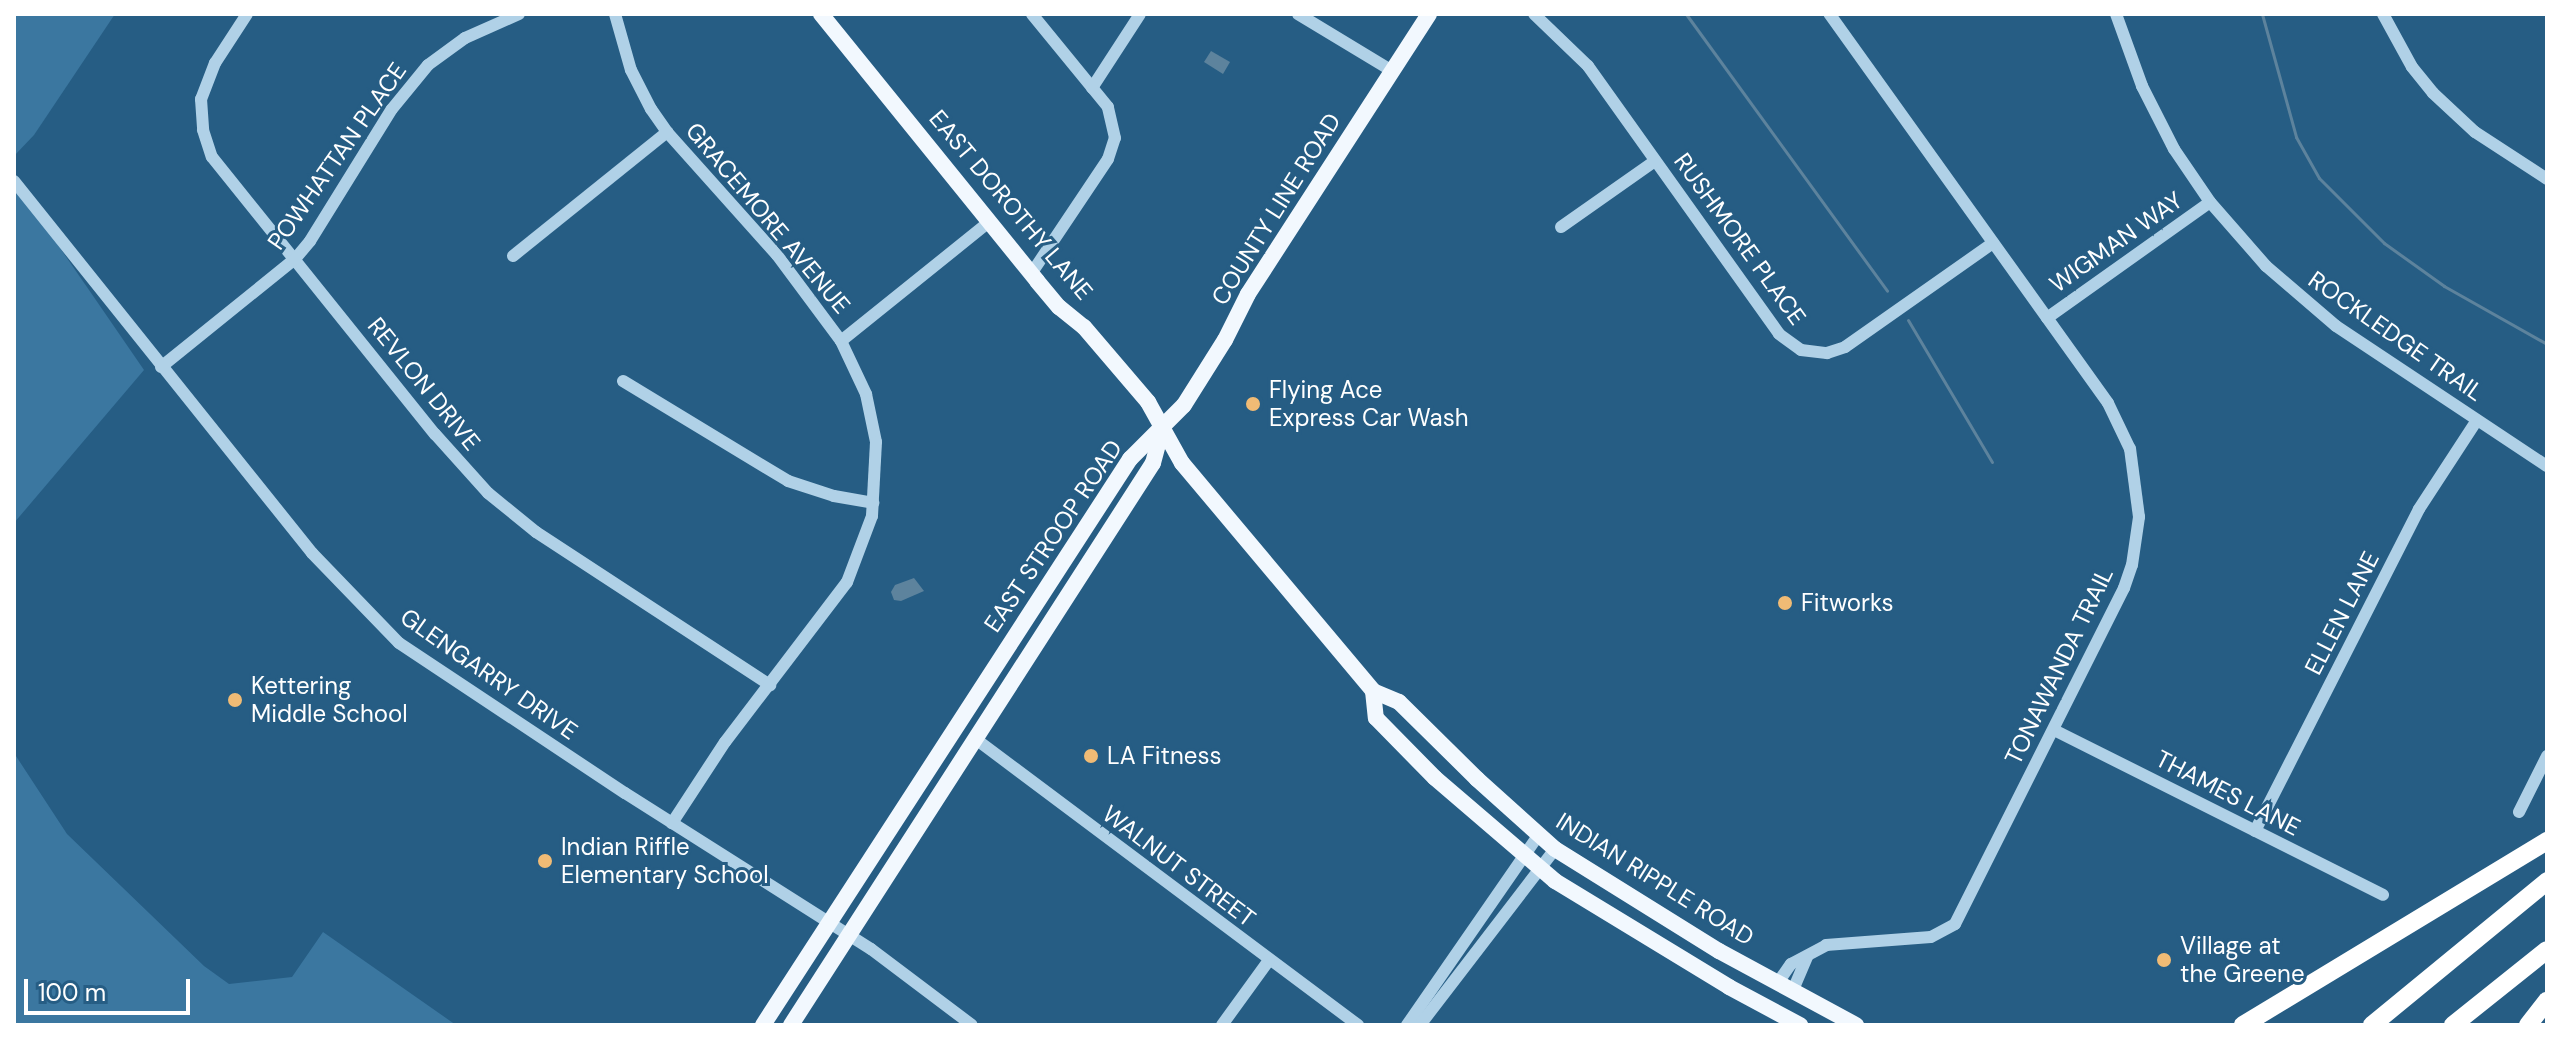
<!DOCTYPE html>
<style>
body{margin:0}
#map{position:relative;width:2561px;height:1039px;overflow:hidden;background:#265d84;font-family:"DM Sans",sans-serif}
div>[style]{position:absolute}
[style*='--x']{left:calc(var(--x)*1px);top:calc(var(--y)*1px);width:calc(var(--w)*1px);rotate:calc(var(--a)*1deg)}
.green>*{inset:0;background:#3b77a0}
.water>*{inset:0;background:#5d839d}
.stream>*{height:3px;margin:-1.5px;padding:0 1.5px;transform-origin:1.5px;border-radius:1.5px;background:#5d839d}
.minor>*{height:12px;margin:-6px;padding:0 6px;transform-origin:6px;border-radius:6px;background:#b0d1e7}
.major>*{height:16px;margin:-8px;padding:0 8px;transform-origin:8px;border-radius:8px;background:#f2f8fe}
.highway>*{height:18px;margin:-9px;padding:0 9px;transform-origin:9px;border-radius:9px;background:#fff}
.dots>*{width:22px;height:22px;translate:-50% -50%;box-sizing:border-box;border:4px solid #265d84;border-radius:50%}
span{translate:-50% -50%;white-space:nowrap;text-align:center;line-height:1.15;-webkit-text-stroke:6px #265d84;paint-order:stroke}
.street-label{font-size:24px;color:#fff}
.poi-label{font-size:24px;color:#fff}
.left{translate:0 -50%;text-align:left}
.frame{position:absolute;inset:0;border:16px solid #fff;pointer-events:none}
.scale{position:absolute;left:24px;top:979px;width:166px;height:36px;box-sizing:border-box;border:4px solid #fff;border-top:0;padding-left:10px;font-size:24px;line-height:28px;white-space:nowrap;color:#fff;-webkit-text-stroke:6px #265d84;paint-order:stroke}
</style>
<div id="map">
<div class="green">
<div style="clip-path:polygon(14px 14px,115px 14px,34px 135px,14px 156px)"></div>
<div style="clip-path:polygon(14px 181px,144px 370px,14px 523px)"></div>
<div style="clip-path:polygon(14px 753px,67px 834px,204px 966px,229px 984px,292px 977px,323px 932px,456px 1025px,14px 1025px)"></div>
</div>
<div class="water">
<div style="clip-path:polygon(1211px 51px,1230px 62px,1223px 74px,1204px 62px)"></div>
<div style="clip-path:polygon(914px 578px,924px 591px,901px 601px,894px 600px,891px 592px,895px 585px)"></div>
</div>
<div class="stream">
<div style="--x:1686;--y:14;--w:342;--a:54"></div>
<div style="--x:2262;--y:14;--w:128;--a:74.5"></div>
<div style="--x:2296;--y:137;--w:47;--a:60.7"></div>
<div style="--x:2319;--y:178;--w:92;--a:45"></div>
<div style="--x:2384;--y:243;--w:74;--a:35.6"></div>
<div style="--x:2444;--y:286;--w:118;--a:29.4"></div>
<div style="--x:1908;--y:320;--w:165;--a:59.4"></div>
</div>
<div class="minor">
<div style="--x:247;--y:14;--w:59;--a:123.1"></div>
<div style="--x:215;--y:63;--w:39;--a:111"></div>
<div style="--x:201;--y:99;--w:31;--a:86"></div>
<div style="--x:203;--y:130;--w:28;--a:72"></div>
<div style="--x:212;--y:157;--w:356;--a:51.2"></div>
<div style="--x:435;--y:434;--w:79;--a:48.1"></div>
<div style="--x:488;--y:493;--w:62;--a:39.1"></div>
<div style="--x:536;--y:532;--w:280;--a:33.2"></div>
<div style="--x:615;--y:14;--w:58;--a:74.1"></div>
<div style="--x:631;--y:70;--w:44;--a:62.9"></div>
<div style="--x:651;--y:109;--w:28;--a:55"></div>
<div style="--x:667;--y:132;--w:165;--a:48.2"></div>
<div style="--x:777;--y:255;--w:107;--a:53.3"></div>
<div style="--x:841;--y:341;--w:59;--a:64.7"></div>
<div style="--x:866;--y:394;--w:49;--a:78.2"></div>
<div style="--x:876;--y:442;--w:74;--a:93.1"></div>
<div style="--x:872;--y:516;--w:71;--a:110.7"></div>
<div style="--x:847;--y:582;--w:201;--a:127.3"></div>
<div style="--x:725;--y:742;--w:97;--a:123.2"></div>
<div style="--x:1298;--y:14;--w:110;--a:31.2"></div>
<div style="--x:1534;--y:14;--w:75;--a:43.9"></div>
<div style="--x:1588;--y:66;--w:329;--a:54.5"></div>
<div style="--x:1779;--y:334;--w:27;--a:36"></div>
<div style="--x:1801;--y:350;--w:26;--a:7"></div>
<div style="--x:1827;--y:353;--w:19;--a:-18"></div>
<div style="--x:1845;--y:347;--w:181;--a:-35.1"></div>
<div style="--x:2116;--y:14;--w:77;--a:70.1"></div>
<div style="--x:2142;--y:86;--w:71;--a:63.1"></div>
<div style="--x:2174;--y:149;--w:64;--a:55.8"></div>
<div style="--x:2210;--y:202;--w:85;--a:48.8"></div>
<div style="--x:2266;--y:266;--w:92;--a:40.6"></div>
<div style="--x:2336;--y:326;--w:253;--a:33.6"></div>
<div style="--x:2383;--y:14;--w:60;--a:61.3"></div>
<div style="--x:2412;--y:67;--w:33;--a:51"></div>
<div style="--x:2433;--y:93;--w:57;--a:42.9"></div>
<div style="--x:2475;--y:132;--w:86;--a:33.1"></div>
<div style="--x:1092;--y:88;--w:88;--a:-57"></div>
<div style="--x:14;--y:181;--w:477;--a:51.3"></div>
<div style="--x:312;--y:553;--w:125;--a:46"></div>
<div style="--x:399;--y:643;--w:271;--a:33.6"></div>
<div style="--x:625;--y:793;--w:291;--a:32.4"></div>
<div style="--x:871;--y:949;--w:126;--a:37"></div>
<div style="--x:1561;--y:227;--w:115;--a:-35.1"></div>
<div style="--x:513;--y:256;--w:198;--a:-38.8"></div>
<div style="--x:1031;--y:274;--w:138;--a:-56.2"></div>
<div style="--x:1108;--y:159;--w:22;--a:-72"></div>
<div style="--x:1115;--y:138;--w:32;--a:-103"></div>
<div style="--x:1108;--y:107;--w:120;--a:-129.3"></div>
<div style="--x:2047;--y:318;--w:200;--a:-35.4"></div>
<div style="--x:841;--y:341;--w:190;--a:-38.8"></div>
<div style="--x:161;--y:367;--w:172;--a:-38.9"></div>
<div style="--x:295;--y:259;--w:23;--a:-50"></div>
<div style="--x:310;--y:241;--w:155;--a:-58.2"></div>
<div style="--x:392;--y:109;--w:57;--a:-50.7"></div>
<div style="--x:428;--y:65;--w:46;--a:-36.1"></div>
<div style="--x:465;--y:38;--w:59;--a:-24"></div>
<div style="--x:623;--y:381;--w:193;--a:31.2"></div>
<div style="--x:788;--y:481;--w:48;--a:18.1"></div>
<div style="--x:834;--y:496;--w:40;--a:10"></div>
<div style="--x:2054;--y:730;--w:368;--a:26.6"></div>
<div style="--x:977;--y:740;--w:476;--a:36.8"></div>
<div style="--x:2519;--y:812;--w:63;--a:-63.4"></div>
<div style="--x:2255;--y:831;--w:361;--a:-63"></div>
<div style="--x:2419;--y:509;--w:106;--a:-56.9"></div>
<div style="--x:1779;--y:981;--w:21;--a:-55"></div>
<div style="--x:1791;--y:964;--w:40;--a:-28"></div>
<div style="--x:1826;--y:945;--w:105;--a:-4.4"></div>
<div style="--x:1931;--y:937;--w:27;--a:-28"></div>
<div style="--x:1955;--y:924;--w:376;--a:-63.3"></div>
<div style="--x:2124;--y:588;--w:24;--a:-71"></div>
<div style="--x:2132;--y:565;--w:49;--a:-81.7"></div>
<div style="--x:2139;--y:517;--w:69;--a:-97.5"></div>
<div style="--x:2130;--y:449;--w:51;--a:-115.6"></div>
<div style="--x:2108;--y:403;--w:479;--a:-125.6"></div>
<div style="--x:1793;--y:990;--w:36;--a:-67"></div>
<div style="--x:1222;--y:1025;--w:80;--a:-54.1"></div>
<div style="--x:1407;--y:1025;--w:230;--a:-55.3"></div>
<div style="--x:1420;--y:1025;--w:222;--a:-52.5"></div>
</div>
<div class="major">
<div style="--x:821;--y:14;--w:343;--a:51"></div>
<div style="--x:1037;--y:281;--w:34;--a:50"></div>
<div style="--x:1059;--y:307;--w:32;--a:39"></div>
<div style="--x:1084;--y:327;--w:99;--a:49.5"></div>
<div style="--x:1148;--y:402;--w:70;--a:60.9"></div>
<div style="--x:1182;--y:463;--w:297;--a:50"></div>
<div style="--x:1373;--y:691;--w:28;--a:23"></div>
<div style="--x:1399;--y:702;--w:110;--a:44.6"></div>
<div style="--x:1477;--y:779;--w:105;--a:41.9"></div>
<div style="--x:1555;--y:849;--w:193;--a:31.9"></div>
<div style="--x:1719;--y:951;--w:156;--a:28.4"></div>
<div style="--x:1373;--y:691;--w:27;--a:84"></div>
<div style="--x:1376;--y:718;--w:84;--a:45.5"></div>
<div style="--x:1435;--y:778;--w:158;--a:40.6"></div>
<div style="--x:1555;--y:881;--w:204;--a:31.3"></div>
<div style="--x:1729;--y:987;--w:81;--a:28.2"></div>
<div style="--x:763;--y:1025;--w:675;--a:-57.04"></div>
<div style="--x:1130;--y:459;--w:76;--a:-45"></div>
<div style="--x:1184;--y:405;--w:77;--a:-57.8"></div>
<div style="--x:1225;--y:340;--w:51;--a:-63.4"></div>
<div style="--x:1248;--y:294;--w:333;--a:-57.1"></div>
<div style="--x:791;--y:1025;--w:668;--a:-57.21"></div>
<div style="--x:1153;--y:463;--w:35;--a:-75"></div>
</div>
<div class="highway">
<div style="--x:2243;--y:1025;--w:355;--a:-31.2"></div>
<div style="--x:2372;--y:1025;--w:227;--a:-39.4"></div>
<div style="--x:2453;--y:1025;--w:120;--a:-38.6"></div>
<div style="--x:2528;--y:1025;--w:31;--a:-52"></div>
</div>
<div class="dots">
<div style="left:1253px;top:404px;background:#f0bb75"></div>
<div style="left:1785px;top:603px;background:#f0bb75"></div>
<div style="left:235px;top:700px;background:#f0bb75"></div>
<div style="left:1091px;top:756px;background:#f0bb75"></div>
<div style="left:545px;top:861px;background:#f0bb75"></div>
<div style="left:2164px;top:960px;background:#f0bb75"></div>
</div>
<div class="street-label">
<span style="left:337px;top:156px;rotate:-55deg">POWHATTAN PLACE</span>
<span style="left:1011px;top:205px;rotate:50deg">EAST DOROTHY LANE</span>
<span style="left:1276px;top:209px;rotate:-58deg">COUNTY LINE ROAD</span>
<span style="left:768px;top:218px;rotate:50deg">GRACEMORE AVENUE</span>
<span style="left:1740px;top:239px;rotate:54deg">RUSHMORE PLACE</span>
<span style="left:2116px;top:242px;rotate:-35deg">WIGMAN WAY</span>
<span style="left:2396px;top:336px;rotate:35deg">ROCKLEDGE TRAIL</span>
<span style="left:424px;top:384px;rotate:51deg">REVLON DRIVE</span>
<span style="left:1053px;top:536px;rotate:-56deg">EAST STROOP ROAD</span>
<span style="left:2342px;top:613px;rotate:-63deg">ELLEN LANE</span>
<span style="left:2059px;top:666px;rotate:-64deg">TONAWANDA TRAIL</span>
<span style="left:489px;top:674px;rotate:35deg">GLENGARRY DRIVE</span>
<span style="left:2228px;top:793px;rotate:27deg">THAMES LANE</span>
<span style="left:1179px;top:866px;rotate:37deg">WALNUT STREET</span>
<span style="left:1655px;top:879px;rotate:32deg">INDIAN RIPPLE ROAD</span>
</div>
<div class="poi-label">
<span class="left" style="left:1269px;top:404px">Flying Ace<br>Express Car Wash</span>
<span class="left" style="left:1801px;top:603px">Fitworks</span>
<span class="left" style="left:251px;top:700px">Kettering<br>Middle School</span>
<span class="left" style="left:1107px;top:756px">LA Fitness</span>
<span class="left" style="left:561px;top:861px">Indian Riffle<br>Elementary School</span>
<span class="left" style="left:2180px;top:960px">Village at<br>the Greene</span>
</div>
<div class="frame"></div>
<div class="scale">100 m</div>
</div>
